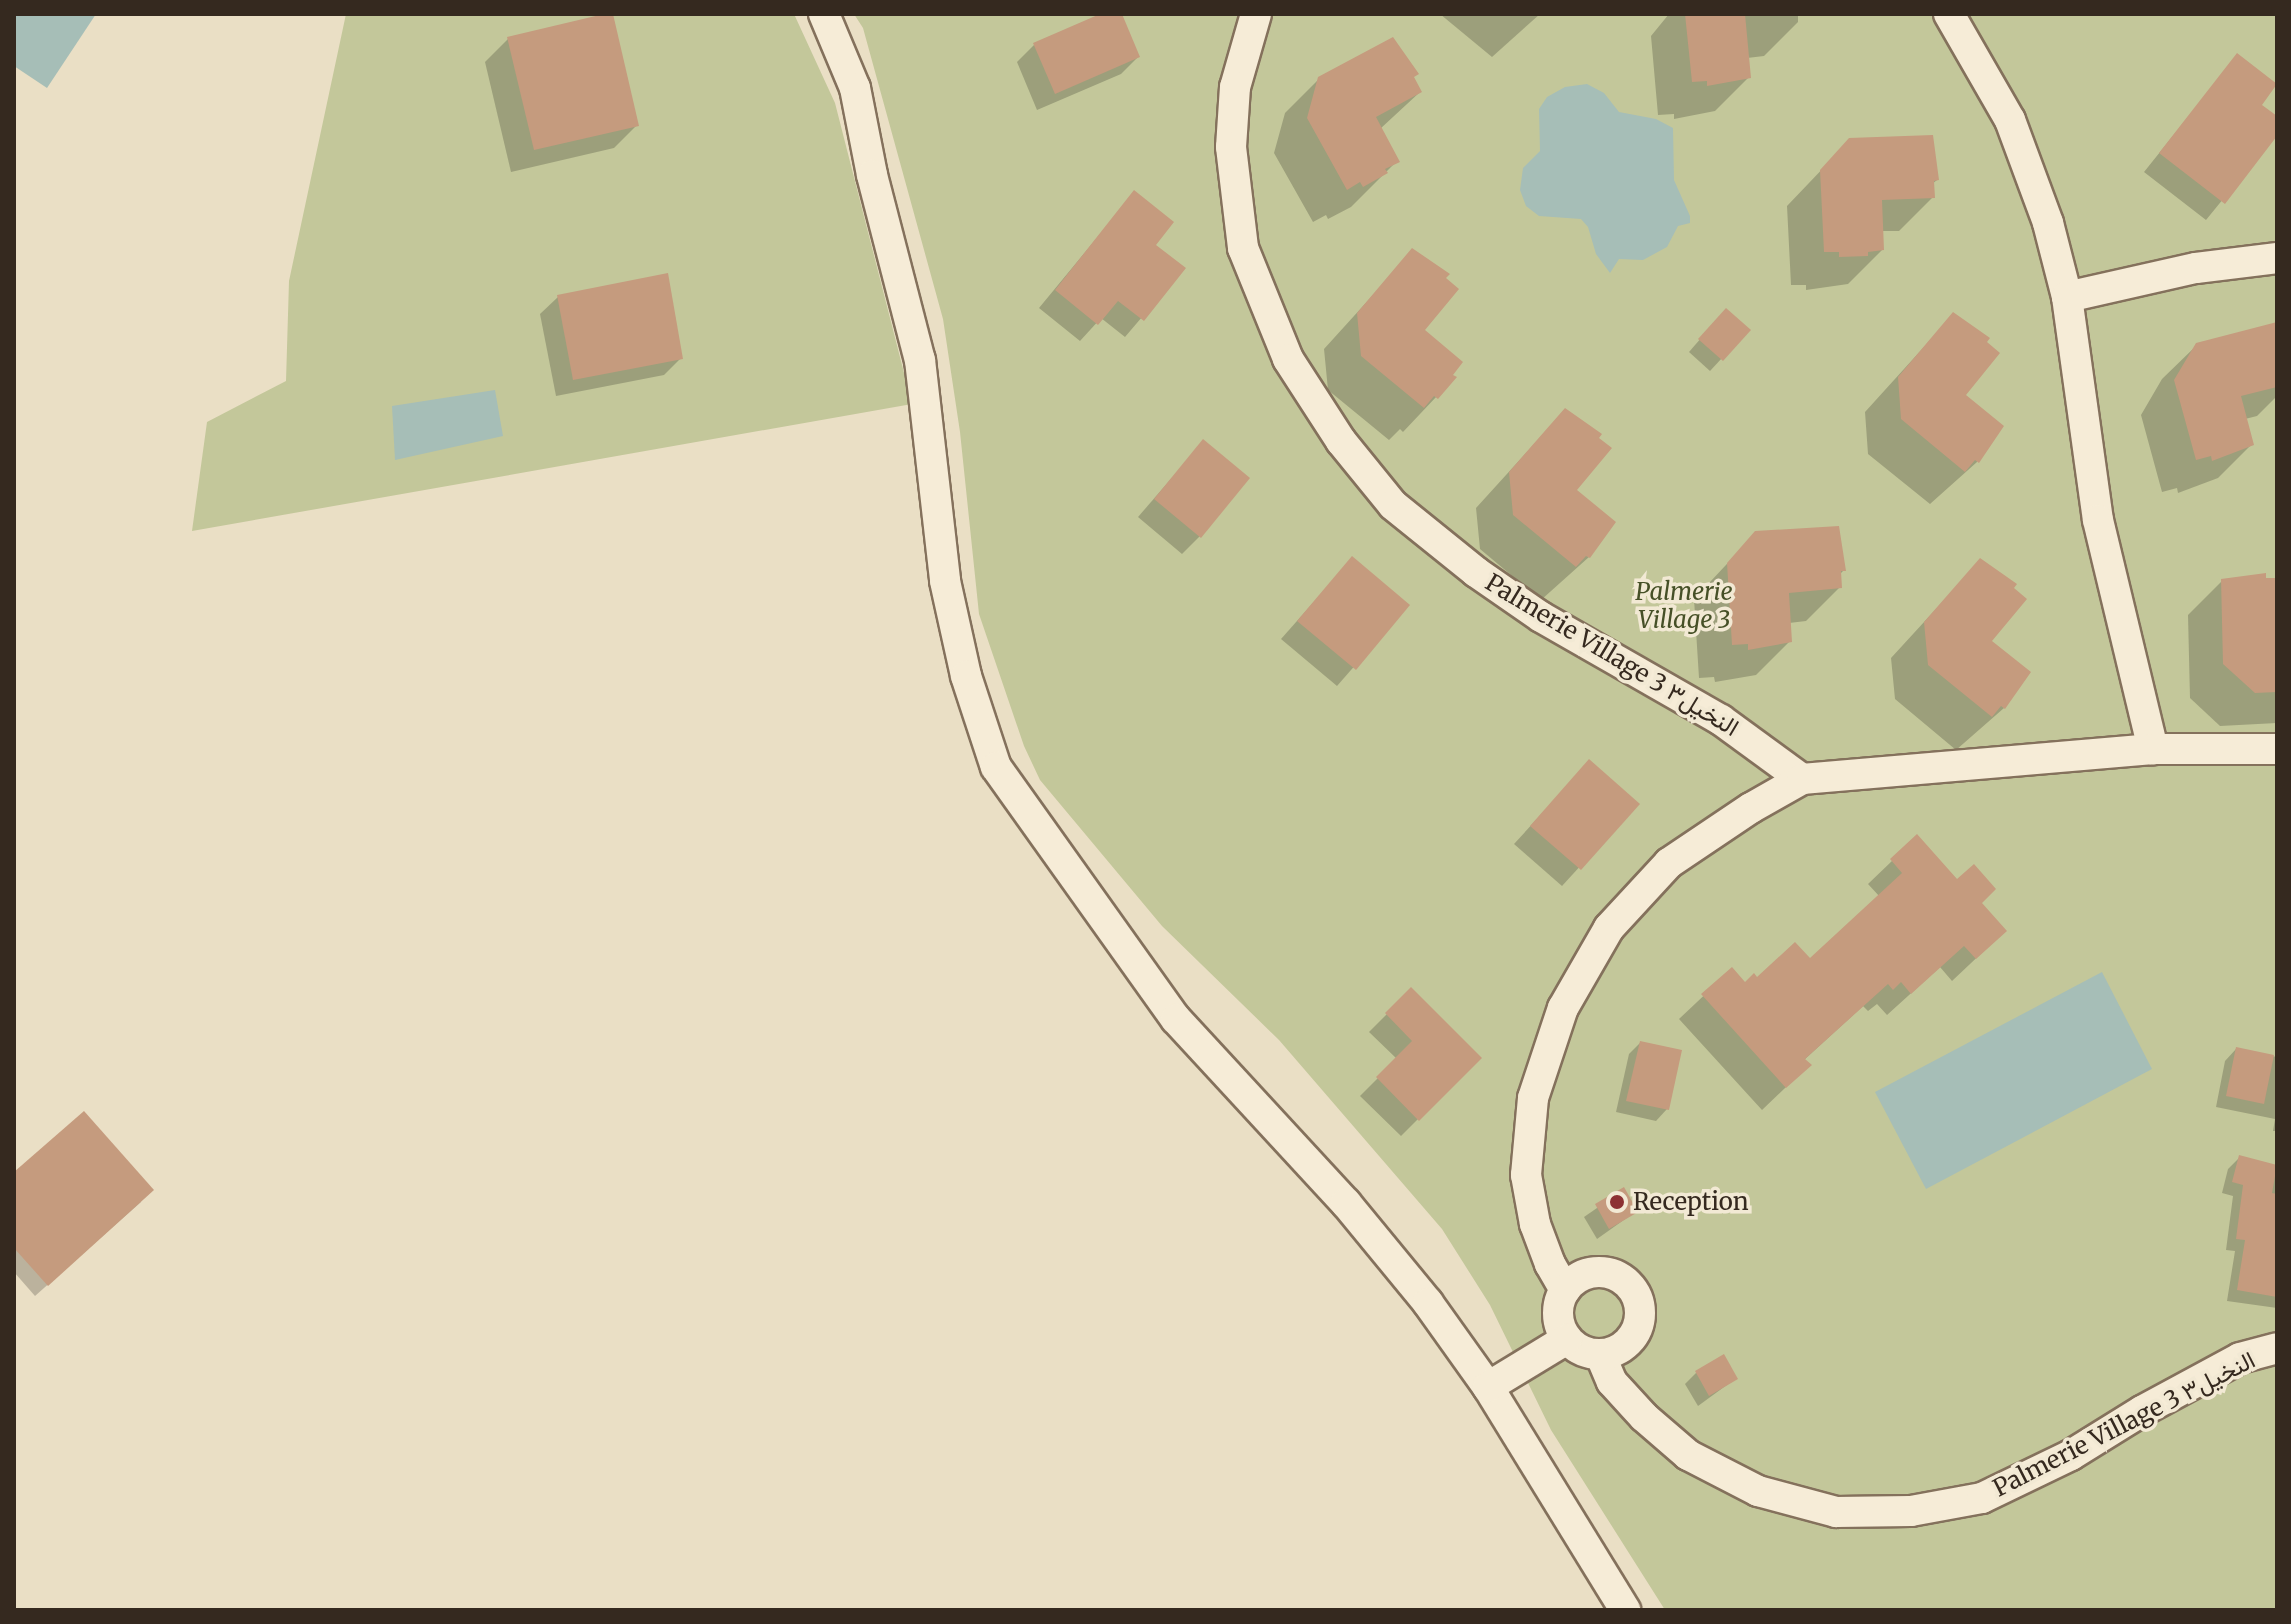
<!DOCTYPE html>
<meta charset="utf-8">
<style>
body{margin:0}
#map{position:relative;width:2291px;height:1624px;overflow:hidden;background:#eadfc5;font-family:Merriweather,Vazirmatn,serif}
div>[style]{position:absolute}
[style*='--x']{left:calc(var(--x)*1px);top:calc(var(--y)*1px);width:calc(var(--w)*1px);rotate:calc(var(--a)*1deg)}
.green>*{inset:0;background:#c3c79a}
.water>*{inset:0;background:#a6beb7}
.shadow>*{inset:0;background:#0003}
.building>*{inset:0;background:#c59b7e}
.roads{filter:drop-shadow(2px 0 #84715c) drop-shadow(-2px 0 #84715c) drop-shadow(0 2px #84715c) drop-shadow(0 -2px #84715c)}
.street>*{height:30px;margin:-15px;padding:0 15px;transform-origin:15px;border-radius:15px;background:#f6ecd7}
.street>.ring{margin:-15px;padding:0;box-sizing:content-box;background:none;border:30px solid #f6ecd7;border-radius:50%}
.dots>*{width:22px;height:22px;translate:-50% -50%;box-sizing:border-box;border:4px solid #f2e9d4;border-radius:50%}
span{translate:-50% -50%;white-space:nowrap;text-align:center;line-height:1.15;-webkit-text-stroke:7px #f2e9d4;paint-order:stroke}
.park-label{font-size:24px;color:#465027;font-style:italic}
.street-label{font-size:24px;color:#35291f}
.poi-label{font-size:24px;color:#35291f}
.left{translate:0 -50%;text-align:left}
.frame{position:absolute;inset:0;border:16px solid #35291f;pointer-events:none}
</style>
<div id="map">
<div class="green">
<div style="clip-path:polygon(346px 14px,794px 14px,835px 103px,912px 404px,192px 531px,207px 422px,286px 381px,289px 281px)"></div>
<div style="clip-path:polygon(854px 14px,2277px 14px,2277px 1610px,1665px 1610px,1551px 1430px,1490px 1305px,1442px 1229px,1279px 1040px,1162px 926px,1040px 780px,1024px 746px,979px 614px,960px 432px,943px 319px,863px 28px)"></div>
</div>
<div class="water">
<div style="clip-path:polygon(15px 14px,96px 14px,47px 88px,14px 66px)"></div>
<div style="clip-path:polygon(1587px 84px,1604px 93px,1619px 112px,1656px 119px,1673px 128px,1674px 180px,1690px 216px,1690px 223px,1678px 226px,1667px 247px,1643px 260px,1619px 259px,1610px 273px,1596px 254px,1588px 227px,1581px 219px,1539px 216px,1526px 206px,1520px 190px,1523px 168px,1540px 151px,1539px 109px,1547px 97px,1565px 87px)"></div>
<div style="clip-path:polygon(495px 390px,503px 436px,395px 460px,392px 406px)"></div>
<div style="clip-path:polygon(2102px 972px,2152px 1069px,1926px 1189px,1875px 1092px)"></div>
</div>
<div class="shadow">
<div style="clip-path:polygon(1105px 14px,1120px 14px,1138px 57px,1121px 74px,1037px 110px,1017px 62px,1034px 45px)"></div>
<div style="clip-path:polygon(1440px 14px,1540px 14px,1492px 57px)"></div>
<div style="clip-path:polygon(1669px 14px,1798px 14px,1798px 22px,1764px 56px,1747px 58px,1749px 77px,1715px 111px,1674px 119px,1674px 114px,1658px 115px,1651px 36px)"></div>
<div style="clip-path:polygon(508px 39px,637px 125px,614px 148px,511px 172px,485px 62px)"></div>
<div style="clip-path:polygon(2237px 56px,2259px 106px,2277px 119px,2277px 133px,2206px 220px,2144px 172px)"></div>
<div style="clip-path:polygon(1320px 78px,1420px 92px,1380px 129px,1397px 161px,1351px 207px,1328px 219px,1326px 215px,1313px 222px,1274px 153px,1285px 113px)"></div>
<div style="clip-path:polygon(1850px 140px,1937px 180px,1932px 184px,1933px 197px,1899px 231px,1881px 231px,1882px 250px,1848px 284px,1806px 290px,1806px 285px,1791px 285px,1787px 206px)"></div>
<div style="clip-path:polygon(1134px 193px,1154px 245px,1183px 269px,1125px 337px,1101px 318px,1080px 341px,1039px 308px)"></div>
<div style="clip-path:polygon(1413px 251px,1422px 330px,1454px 378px,1403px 432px,1400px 429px,1389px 440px,1328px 390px,1324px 349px)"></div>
<div style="clip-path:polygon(558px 297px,681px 358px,664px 375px,556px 396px,540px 314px)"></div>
<div style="clip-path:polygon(1953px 315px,1984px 342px,1963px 395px,2001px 427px,1977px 462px,1930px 504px,1868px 454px,1865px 412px)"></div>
<div style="clip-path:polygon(1715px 322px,1748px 330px,1710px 371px,1689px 352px)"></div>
<div style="clip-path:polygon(2277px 324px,2277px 396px,2257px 416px,2245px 419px,2252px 444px,2218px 478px,2178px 493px,2177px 488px,2162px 492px,2141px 415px,2162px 379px,2197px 345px)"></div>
<div style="clip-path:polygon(1565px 410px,1574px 490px,1589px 557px,1541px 600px,1480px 549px,1476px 508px)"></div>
<div style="clip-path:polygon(1203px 442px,1200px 536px,1182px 554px,1138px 517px)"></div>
<div style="clip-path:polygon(1756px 533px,1844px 570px,1839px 575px,1840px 587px,1806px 621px,1789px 623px,1790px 641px,1756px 675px,1715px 682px,1714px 677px,1699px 678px,1694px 599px)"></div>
<div style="clip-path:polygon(1352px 559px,1408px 605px,1337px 686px,1281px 639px)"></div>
<div style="clip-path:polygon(1980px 561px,1989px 641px,2004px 708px,1956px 750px,1895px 699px,1891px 658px)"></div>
<div style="clip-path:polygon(2277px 580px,2277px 723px,2220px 726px,2190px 698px,2188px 615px,2222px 581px)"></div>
<div style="clip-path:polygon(1589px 762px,1637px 804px,1562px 886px,1514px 844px)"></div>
<div style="clip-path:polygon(1917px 837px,2005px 931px,1952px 981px,1940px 967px,1887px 1015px,1877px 1004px,1868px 1011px,1863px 1006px,1804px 1060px,1809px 1065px,1762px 1110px,1679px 1019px,1731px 970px,1745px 984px,1810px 961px,1880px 897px,1868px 884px)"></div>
<div style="clip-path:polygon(1411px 990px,1479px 1058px,1401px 1136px,1360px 1096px,1397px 1059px,1369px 1032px)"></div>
<div style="clip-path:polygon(1640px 1043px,1667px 1109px,1656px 1121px,1616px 1112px,1629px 1054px)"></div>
<div style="clip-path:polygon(2236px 1049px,2277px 1057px,2277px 1131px,2273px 1131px,2275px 1119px,2216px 1107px,2225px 1061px)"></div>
<div style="clip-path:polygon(2239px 1158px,2277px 1167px,2277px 1308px,2227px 1301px,2235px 1251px,2226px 1250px,2233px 1196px,2222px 1193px,2228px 1169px)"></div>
<div style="clip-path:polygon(14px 1175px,141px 1202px,35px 1296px,14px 1272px)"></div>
<div style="clip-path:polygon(1623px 1190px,1635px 1212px,1597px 1239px,1584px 1217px)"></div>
<div style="clip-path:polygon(1696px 1373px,1735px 1379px,1698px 1406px,1685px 1384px)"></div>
</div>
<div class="building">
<div style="clip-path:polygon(604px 14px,613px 14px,639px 126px,534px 150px,507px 37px)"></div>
<div style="clip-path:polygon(1100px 14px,1122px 14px,1140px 57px,1055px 94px,1033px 43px)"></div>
<div style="clip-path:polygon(1685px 14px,1745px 14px,1751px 78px,1707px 86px,1707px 81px,1692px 82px)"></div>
<div style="clip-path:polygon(1393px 37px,1419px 74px,1414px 77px,1422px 92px,1376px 117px,1400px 162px,1385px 169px,1388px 173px,1363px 187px,1360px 182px,1347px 190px,1307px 118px,1318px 77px)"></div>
<div style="clip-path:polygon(2237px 53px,2277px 84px,2262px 105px,2277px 116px,2277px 136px,2225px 204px,2159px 153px)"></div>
<div style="clip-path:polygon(1933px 135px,1939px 180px,1934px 181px,1935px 198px,1882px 200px,1884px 250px,1868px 252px,1868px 256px,1839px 257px,1839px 252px,1824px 252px,1820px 170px,1849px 138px)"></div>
<div style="clip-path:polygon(1134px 190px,1174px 222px,1156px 245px,1186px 268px,1144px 321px,1118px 301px,1098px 325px,1055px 290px)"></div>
<div style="clip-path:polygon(1412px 248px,1450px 274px,1446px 278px,1459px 289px,1425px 330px,1463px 362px,1453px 375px,1457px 377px,1438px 399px,1434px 396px,1424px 408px,1361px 356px,1357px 313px)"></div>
<div style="clip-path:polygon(668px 273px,683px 359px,573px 380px,557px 295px)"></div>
<div style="clip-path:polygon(1726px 308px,1751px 330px,1723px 361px,1698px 339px)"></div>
<div style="clip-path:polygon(1953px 312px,1990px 338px,1987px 342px,2000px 353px,1966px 395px,2004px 426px,1979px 463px,1975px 460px,1965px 472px,1901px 419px,1898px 377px)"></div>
<div style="clip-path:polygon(2277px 322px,2277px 387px,2241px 396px,2254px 445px,2212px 461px,2211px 456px,2196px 460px,2174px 380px,2196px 343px)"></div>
<div style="clip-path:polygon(1565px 408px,1602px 434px,1599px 438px,1612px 448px,1577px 490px,1616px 522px,1590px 558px,1586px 556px,1576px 567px,1513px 515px,1509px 472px)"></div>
<div style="clip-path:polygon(1203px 439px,1250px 478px,1201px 538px,1154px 499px)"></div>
<div style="clip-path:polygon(1839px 526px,1846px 571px,1841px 571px,1842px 588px,1789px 593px,1792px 642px,1748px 650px,1748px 644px,1732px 645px,1727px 563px,1755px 531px)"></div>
<div style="clip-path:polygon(1352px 556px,1410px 605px,1356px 670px,1297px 621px)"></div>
<div style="clip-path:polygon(1980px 558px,2017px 584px,2014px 588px,2027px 599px,1992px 641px,2031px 672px,2005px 709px,2001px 706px,1992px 717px,1928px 665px,1924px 622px)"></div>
<div style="clip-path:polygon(2266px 573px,2266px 578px,2277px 578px,2277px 692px,2255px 693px,2223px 664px,2221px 579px)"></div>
<div style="clip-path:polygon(1589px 759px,1640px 804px,1581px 870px,1530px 826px)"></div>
<div style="clip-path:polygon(1917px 834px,1957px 879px,1974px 864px,1996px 889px,1982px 903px,2007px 931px,1976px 959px,1964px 946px,1911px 994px,1901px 982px,1893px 990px,1888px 984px,1805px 1059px,1812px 1065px,1786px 1088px,1701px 994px,1732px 967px,1745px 982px,1754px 973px,1757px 977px,1795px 942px,1810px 958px,1902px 873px,1890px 859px)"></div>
<div style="clip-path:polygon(1411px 987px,1482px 1058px,1419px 1121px,1376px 1077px,1412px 1041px,1385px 1013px)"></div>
<div style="clip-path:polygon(1640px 1041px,1682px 1050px,1669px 1110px,1626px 1101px)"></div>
<div style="clip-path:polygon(2236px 1047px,2274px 1055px,2264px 1104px,2226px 1096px)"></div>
<div style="clip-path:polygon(84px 1111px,154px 1190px,48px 1286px,14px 1248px,14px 1172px)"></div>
<div style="clip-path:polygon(2239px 1155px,2277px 1165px,2272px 1193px,2277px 1194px,2277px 1297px,2237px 1290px,2245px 1240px,2236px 1239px,2243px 1185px,2232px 1182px)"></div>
<div style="clip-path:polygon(1624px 1187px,1638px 1212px,1609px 1229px,1595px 1204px)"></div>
<div style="clip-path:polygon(1724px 1354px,1738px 1379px,1709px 1396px,1695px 1371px)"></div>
</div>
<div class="roads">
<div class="street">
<div style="--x:824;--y:14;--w:80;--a:67.3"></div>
<div style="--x:855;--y:88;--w:89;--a:78.9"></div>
<div style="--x:872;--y:175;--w:191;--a:75.5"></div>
<div style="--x:920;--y:360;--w:222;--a:83.5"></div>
<div style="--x:945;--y:581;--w:97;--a:77.5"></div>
<div style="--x:966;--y:676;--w:96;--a:71.8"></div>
<div style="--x:996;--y:767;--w:310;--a:54.5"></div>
<div style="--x:1176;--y:1019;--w:251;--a:47.3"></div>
<div style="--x:1346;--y:1203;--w:129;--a:50.6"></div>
<div style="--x:1428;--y:1303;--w:103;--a:54.5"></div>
<div style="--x:1488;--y:1387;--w:262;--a:58.4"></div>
<div style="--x:1256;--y:14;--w:76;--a:106"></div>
<div style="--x:1235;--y:87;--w:60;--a:93.8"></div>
<div style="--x:1231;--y:147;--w:102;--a:83.2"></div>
<div style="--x:1243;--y:248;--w:120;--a:67.9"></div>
<div style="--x:1288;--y:359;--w:98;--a:57.1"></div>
<div style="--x:1341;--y:441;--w:82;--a:50.9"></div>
<div style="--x:1393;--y:505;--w:107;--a:38.9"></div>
<div style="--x:1476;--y:572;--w:79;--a:34.7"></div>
<div style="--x:1541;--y:617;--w:207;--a:29.8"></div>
<div style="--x:1721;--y:720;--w:100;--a:36.1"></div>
<div style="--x:1949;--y:14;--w:122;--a:60.1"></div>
<div style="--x:2010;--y:120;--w:110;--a:69.7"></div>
<div style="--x:2048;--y:223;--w:76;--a:75.6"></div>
<div style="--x:2067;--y:297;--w:225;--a:82.1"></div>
<div style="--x:2098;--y:520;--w:236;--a:76.5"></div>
<div style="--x:2067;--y:297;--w:132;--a:-12.7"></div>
<div style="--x:2196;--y:268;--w:82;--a:-7"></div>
<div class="ring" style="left:1558px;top:1272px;width:52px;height:52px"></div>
<div style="--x:1565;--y:1290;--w:30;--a:-120"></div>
<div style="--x:1550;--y:1264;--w:43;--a:-110.6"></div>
<div style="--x:1535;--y:1224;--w:50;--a:-100.4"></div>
<div style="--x:1526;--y:1175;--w:77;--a:-84.8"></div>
<div style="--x:1533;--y:1098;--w:95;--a:-71.6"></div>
<div style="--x:1563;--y:1008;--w:92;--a:-60.1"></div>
<div style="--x:1609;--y:928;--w:88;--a:-47.3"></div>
<div style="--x:1669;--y:863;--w:99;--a:-33.9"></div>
<div style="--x:1751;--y:808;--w:59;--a:-29.6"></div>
<div style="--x:1802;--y:779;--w:352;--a:-4.9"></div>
<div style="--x:2153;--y:749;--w:124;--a:0"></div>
<div style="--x:1600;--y:1354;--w:30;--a:67"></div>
<div style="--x:1612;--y:1382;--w:47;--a:47.6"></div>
<div style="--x:1644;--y:1417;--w:58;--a:40.8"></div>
<div style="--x:1688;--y:1455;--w:79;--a:27.2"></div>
<div style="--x:1758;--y:1491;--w:81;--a:15.1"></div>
<div style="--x:1836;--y:1512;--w:75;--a:-0.8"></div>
<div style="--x:1911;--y:1511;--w:72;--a:-10.4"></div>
<div style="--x:1982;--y:1498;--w:99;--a:-25.8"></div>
<div style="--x:2071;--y:1455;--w:84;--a:-31.8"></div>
<div style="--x:2142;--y:1411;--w:111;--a:-28.4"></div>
<div style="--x:2240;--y:1358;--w:38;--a:-15"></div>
<div style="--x:1488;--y:1387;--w:92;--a:-31.3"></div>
</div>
</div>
<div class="dots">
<div style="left:1617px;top:1202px;background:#8d3133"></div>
</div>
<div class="park-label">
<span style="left:1684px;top:606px">Palmerie<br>Village 3</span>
</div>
<div class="street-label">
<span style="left:1612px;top:655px;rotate:31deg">Palmerie Village 3 النخيل٣</span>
<span style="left:2124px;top:1424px;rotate:-27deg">Palmerie Village 3 النخيل٣</span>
</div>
<div class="poi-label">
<span class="left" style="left:1633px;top:1202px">Reception</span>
</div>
<div class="frame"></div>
</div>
